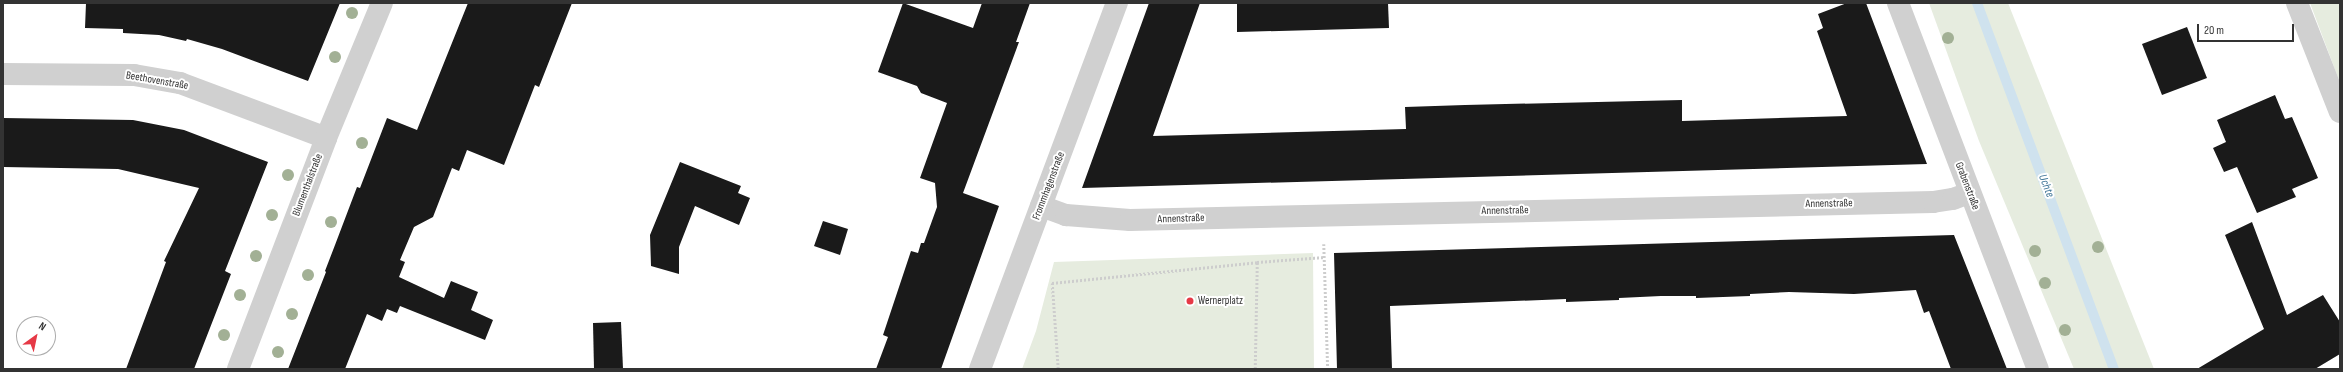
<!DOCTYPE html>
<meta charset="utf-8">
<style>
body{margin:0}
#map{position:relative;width:2343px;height:372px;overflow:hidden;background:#fff;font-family:"Sofia Sans Condensed",sans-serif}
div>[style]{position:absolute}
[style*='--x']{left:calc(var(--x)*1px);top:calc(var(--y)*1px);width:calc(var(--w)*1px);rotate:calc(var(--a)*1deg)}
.green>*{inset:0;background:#e6ecdf}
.stream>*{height:10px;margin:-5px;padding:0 5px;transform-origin:5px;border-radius:5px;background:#cfe2ee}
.building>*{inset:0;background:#1a1a1a}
.path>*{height:2.5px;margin-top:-1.25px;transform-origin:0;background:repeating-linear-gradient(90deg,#cdcdcd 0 2px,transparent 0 4px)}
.minor>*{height:22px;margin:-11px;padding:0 11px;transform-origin:11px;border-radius:11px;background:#d0d0d0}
.trees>*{width:12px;height:12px;margin:-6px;border-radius:50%;background:#a2b095}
.dots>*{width:11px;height:11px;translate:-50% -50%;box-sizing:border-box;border:2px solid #fff;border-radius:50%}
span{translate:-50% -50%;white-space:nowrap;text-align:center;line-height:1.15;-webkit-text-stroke:4px #fff;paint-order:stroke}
.street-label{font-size:11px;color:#333}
.poi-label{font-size:11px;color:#333}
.left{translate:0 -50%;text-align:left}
.water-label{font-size:12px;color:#3f7597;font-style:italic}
.frame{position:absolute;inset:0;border:4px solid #333;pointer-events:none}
.north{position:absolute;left:16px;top:316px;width:40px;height:40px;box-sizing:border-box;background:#fff;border:1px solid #adadad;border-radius:50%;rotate:33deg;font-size:11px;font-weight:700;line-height:16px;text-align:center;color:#333}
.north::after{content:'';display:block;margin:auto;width:14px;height:18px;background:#e63946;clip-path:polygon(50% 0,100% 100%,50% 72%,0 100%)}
.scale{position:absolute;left:2197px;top:24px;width:97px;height:18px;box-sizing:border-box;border:2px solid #333;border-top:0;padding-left:5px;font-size:12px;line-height:14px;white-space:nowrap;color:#333;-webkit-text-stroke:3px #fff;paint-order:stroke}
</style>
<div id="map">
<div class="green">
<div style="clip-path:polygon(1929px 3px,2008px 3px,2154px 369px,2074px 369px,1979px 141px)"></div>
<div style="clip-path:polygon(2310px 3px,2340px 3px,2340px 82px,2337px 75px)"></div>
<div style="clip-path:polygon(1313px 253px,1314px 369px,1022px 369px,1036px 331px,1054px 262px)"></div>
</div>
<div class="stream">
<div style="--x:1977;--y:3;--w:391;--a:69.5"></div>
</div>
<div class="building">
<div style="clip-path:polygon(86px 3px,340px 3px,308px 81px,222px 49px,187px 39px,186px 41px,159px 35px,123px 33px,123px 29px,85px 28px)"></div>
<div style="clip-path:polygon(468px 3px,572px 3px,539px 87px,535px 85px,504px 165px,467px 150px,459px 171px,452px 168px,433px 217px,414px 227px,400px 260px,405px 262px,399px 277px,444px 298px,451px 281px,478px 292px,471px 310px,493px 320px,485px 340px,400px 306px,397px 313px,387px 309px,382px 321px,367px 314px,345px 369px,288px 369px,326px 272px,325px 271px,335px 245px,357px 187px,360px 188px,387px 118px,417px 130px)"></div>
<div style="clip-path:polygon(903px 3px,973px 28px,982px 3px,1030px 3px,1016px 42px,1019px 42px,963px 193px,999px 206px,941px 369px,876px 369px,888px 337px,883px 335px,911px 251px,918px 253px,921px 243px,924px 243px,937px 207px,935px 183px,920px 178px,947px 103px,921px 93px,917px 86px,878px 72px)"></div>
<div style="clip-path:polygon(1149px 3px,1200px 3px,1153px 136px,1406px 129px,1405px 107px,1465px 105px,1682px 100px,1682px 121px,1847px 116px,1817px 31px,1823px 28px,1818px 14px,1847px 3px,1866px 3px,1927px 164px,1082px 188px)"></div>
<div style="clip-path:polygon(1237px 3px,1388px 3px,1389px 28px,1237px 32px)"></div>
<div style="clip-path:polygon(2187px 27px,2207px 78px,2162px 95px,2142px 44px)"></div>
<div style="clip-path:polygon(2275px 95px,2285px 119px,2292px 117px,2318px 178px,2292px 189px,2296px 197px,2257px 213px,2237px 167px,2224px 172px,2213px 148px,2226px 142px,2217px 120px)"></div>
<div style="clip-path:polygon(3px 118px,133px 120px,184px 130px,268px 162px,225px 271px,231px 274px,194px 369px,126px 369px,166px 262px,164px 261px,199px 188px,118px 169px,3px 167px)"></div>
<div style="clip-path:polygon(680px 162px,741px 186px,738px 193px,750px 198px,739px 225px,695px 206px,679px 247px,679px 274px,651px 266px,650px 235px)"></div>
<div style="clip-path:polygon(823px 221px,848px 229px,840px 255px,814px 246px)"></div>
<div style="clip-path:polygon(2252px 222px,2287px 315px,2323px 295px,2340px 322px,2340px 354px,2315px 369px,2197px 369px,2264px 329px,2225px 235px)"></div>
<div style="clip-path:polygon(1954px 235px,2007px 369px,1951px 369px,1929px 311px,1924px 313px,1916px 290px,1854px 294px,1789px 292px,1750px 294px,1750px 296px,1696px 298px,1696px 296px,1661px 296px,1619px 298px,1619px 300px,1566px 302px,1566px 299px,1390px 306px,1392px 369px,1337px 369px,1334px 253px)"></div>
<div style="clip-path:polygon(621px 322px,623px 369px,594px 369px,593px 323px)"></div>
</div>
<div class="path">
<div style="--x:1324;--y:244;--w:125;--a:88.2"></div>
<div style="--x:1058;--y:369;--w:86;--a:-94"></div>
<div style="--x:1052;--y:283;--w:206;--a:-5.8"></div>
<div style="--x:1257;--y:262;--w:68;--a:-4.2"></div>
<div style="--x:1255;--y:369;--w:107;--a:-88.9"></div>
</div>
<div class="minor">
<div style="--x:1898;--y:3;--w:392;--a:69.1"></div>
<div style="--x:2297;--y:3;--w:117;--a:68.5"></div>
<div style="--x:3;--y:74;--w:131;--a:0.4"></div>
<div style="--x:134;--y:75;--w:47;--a:9.9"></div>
<div style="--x:180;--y:83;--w:156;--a:20.6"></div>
<div style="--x:1041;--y:206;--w:27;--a:20"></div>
<div style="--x:1066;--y:215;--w:64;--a:4.5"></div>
<div style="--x:1130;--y:220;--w:803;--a:-1.28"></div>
<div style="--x:1933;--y:202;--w:20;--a:-9"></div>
<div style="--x:1953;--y:199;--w:17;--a:-21"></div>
<div style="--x:238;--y:369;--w:247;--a:-69.1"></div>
<div style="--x:326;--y:138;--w:146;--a:-67.5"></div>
<div style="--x:980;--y:369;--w:391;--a:-69.5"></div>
</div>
<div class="trees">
<div style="left:352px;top:13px"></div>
<div style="left:1948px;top:38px"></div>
<div style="left:335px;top:57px"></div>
<div style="left:362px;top:143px"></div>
<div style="left:288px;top:175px"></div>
<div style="left:272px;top:215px"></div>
<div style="left:331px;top:222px"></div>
<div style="left:2098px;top:247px"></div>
<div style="left:2035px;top:251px"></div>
<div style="left:256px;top:256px"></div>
<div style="left:308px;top:275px"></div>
<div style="left:2045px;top:283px"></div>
<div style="left:240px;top:295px"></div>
<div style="left:292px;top:314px"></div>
<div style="left:2065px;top:330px"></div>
<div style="left:224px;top:335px"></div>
<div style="left:278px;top:352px"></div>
</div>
<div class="dots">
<div style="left:1190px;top:301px;background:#e63946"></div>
</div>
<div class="street-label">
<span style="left:157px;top:81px;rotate:10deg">Beethovenstraße</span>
<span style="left:308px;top:185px;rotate:-69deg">Blumenthalstraße</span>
<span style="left:1049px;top:186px;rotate:-69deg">Frommhagenstraße</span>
<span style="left:1967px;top:186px;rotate:69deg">Grabenstraße</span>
<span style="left:1829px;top:204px;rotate:-1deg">Annenstraße</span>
<span style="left:1505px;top:211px;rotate:-1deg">Annenstraße</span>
<span style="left:1181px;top:219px;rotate:-2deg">Annenstraße</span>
</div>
<div class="poi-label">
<span class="left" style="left:1198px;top:301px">Wernerplatz</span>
</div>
<div class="water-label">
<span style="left:2046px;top:186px;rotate:69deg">Uchte</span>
</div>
<div class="frame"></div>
<div class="north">N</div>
<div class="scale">20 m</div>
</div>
